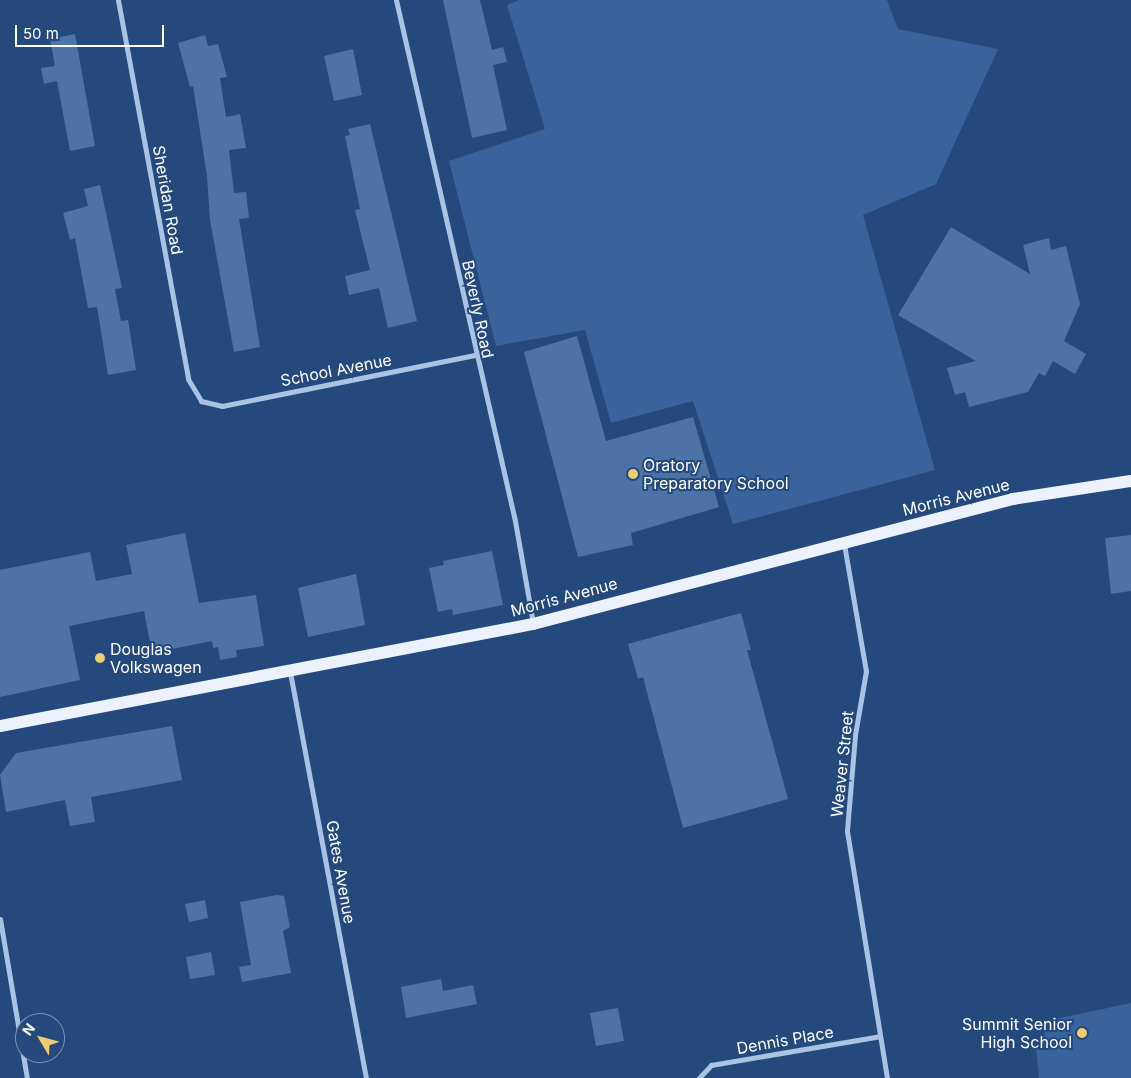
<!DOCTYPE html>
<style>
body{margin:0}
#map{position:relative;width:1131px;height:1078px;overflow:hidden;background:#25497d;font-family:Inter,sans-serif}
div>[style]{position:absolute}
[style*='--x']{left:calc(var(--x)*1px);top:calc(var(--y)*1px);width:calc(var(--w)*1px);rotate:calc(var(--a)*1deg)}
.green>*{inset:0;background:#38639b}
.building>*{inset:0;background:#4d73a6}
.street>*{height:5px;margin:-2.5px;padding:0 2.5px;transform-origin:2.5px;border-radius:2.5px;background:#aac3e5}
.primary>*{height:12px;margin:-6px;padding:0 6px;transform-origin:6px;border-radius:6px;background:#ebf1fd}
.dots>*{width:14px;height:14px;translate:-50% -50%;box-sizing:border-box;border:2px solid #25497d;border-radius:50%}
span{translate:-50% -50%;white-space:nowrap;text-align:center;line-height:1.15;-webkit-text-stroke:4px #25497d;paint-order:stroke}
.street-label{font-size:16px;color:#fff}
.poi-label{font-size:16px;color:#fff}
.left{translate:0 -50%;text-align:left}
.right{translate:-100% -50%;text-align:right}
.north{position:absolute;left:15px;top:1013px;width:50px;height:50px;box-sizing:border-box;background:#25497d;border:1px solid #7c92b1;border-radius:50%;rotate:307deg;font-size:14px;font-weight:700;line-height:20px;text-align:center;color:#fff}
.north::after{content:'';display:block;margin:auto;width:18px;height:22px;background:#efcd6e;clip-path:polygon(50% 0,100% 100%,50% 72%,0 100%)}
.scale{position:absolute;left:15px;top:25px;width:149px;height:22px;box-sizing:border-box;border:2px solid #fff;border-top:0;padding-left:6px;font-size:15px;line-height:18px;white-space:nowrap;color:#fff;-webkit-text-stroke:4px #25497d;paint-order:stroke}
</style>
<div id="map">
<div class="green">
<div style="clip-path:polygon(519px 0,887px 0,898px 29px,998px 49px,936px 184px,863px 215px,935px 470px,733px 524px,693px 401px,611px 423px,585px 330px,496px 346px,449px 161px,545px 129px,507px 5px)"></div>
<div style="clip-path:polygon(1131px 1003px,1131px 1078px,1039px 1078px,1036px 1048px,1051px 1020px)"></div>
</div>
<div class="building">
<div style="clip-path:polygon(443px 0,480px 0,492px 50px,503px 47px,507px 62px,493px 65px,507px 130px,472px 138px)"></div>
<div style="clip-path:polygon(75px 34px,95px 146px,70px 151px,57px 81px,44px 84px,41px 68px,55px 66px,50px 39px)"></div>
<div style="clip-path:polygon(205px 35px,208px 46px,218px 44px,227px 77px,220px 78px,226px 117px,240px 114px,246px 148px,229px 150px,234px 193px,246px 192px,249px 218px,239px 219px,260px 347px,234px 352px,210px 220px,207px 176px,193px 86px,190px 87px,178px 43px)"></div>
<div style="clip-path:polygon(353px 49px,362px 95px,334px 101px,324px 56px)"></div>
<div style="clip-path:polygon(370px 124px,417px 321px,388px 328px,379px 288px,349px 295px,345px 276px,370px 270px,355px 210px,360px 209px,345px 136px,350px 135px,348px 129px)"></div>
<div style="clip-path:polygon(100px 185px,122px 288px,115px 289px,121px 321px,128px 320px,136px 370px,108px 375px,97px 307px,88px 308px,75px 238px,70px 240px,63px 213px,88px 206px,84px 189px)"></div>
<div style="clip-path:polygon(951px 227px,1030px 274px,1023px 245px,1049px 238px,1051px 250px,1066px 246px,1080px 304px,1064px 341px,1086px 354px,1075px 374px,1053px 361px,1045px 376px,1039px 373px,1028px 392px,969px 407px,965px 392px,955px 395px,947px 368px,976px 361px,898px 315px)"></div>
<div style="clip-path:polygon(577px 336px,606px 441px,693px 417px,719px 507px,631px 533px,633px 545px,578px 557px,524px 352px)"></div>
<div style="clip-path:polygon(185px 533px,199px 603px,256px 595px,264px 646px,236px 650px,237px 657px,220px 660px,218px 647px,213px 648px,212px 641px,152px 653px,144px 611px,69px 626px,80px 680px,0 697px,0 570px,90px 552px,96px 581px,132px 574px,126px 545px)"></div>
<div style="clip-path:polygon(1131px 535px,1131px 591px,1111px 594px,1105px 538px)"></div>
<div style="clip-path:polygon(492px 551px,503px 605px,453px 615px,452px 609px,438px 612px,429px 568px,444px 565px,443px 561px)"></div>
<div style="clip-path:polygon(356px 574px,365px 625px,308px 637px,298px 588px)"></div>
<div style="clip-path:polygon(741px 613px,751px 650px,747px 650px,788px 799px,683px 828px,643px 677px,638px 679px,628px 644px)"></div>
<div style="clip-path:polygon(172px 726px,182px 780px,91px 797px,95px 822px,70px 826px,65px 800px,6px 812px,0 775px,16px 753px)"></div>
<div style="clip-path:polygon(277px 895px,284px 896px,290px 927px,283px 931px,291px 973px,242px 982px,239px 967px,251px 965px,240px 902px)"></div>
<div style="clip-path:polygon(205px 900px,208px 918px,189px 922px,185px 904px)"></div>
<div style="clip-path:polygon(211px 952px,215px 975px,190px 979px,186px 957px)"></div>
<div style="clip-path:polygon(441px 979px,443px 991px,473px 985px,477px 1004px,406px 1018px,401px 987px)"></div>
<div style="clip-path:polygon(618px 1008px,624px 1041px,596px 1046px,590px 1013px)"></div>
</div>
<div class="street">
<div style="--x:118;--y:0;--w:385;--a:79.5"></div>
<div style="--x:188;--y:379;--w:26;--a:59"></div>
<div style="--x:201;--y:401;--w:22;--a:13"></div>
<div style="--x:222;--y:406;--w:259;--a:-11.4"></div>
<div style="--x:396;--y:0;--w:534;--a:77.13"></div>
<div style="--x:515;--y:521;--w:104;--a:80"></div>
<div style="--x:844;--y:544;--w:129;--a:80.2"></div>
<div style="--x:866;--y:671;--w:65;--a:99.8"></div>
<div style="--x:855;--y:735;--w:96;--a:94.8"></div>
<div style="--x:847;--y:831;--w:250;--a:80.8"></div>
<div style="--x:290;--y:672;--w:413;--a:79.4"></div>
<div style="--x:0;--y:919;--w:161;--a:80.4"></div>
<div style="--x:699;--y:1078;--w:18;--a:-47"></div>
<div style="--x:711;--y:1065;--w:171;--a:-9.7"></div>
</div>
<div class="primary">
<div style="--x:0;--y:726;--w:543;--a:-10.83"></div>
<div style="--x:533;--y:624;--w:496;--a:-14.6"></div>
<div style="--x:1013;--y:499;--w:119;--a:-8.7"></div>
</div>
<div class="dots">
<div style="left:633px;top:474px;background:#efcd6e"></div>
<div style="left:100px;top:658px;background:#efcd6e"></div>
<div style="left:1082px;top:1033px;background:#efcd6e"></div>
</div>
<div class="street-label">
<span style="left:168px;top:200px;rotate:80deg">Sheridan Road</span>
<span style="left:478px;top:309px;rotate:78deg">Beverly Road</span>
<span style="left:336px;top:370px;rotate:-11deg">School Avenue</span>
<span style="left:956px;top:497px;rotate:-14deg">Morris Avenue</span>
<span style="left:564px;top:597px;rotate:-15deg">Morris Avenue</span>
<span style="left:842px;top:764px;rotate:-84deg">Weaver Street</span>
<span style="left:341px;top:872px;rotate:80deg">Gates Avenue</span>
<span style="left:785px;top:1040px;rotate:-10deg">Dennis Place</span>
</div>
<div class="poi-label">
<span class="left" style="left:643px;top:474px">Oratory<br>Preparatory School</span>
<span class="left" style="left:110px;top:658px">Douglas<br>Volkswagen</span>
<span class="right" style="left:1072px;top:1033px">Summit Senior<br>High School</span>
</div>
<div class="north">N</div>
<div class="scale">50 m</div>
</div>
